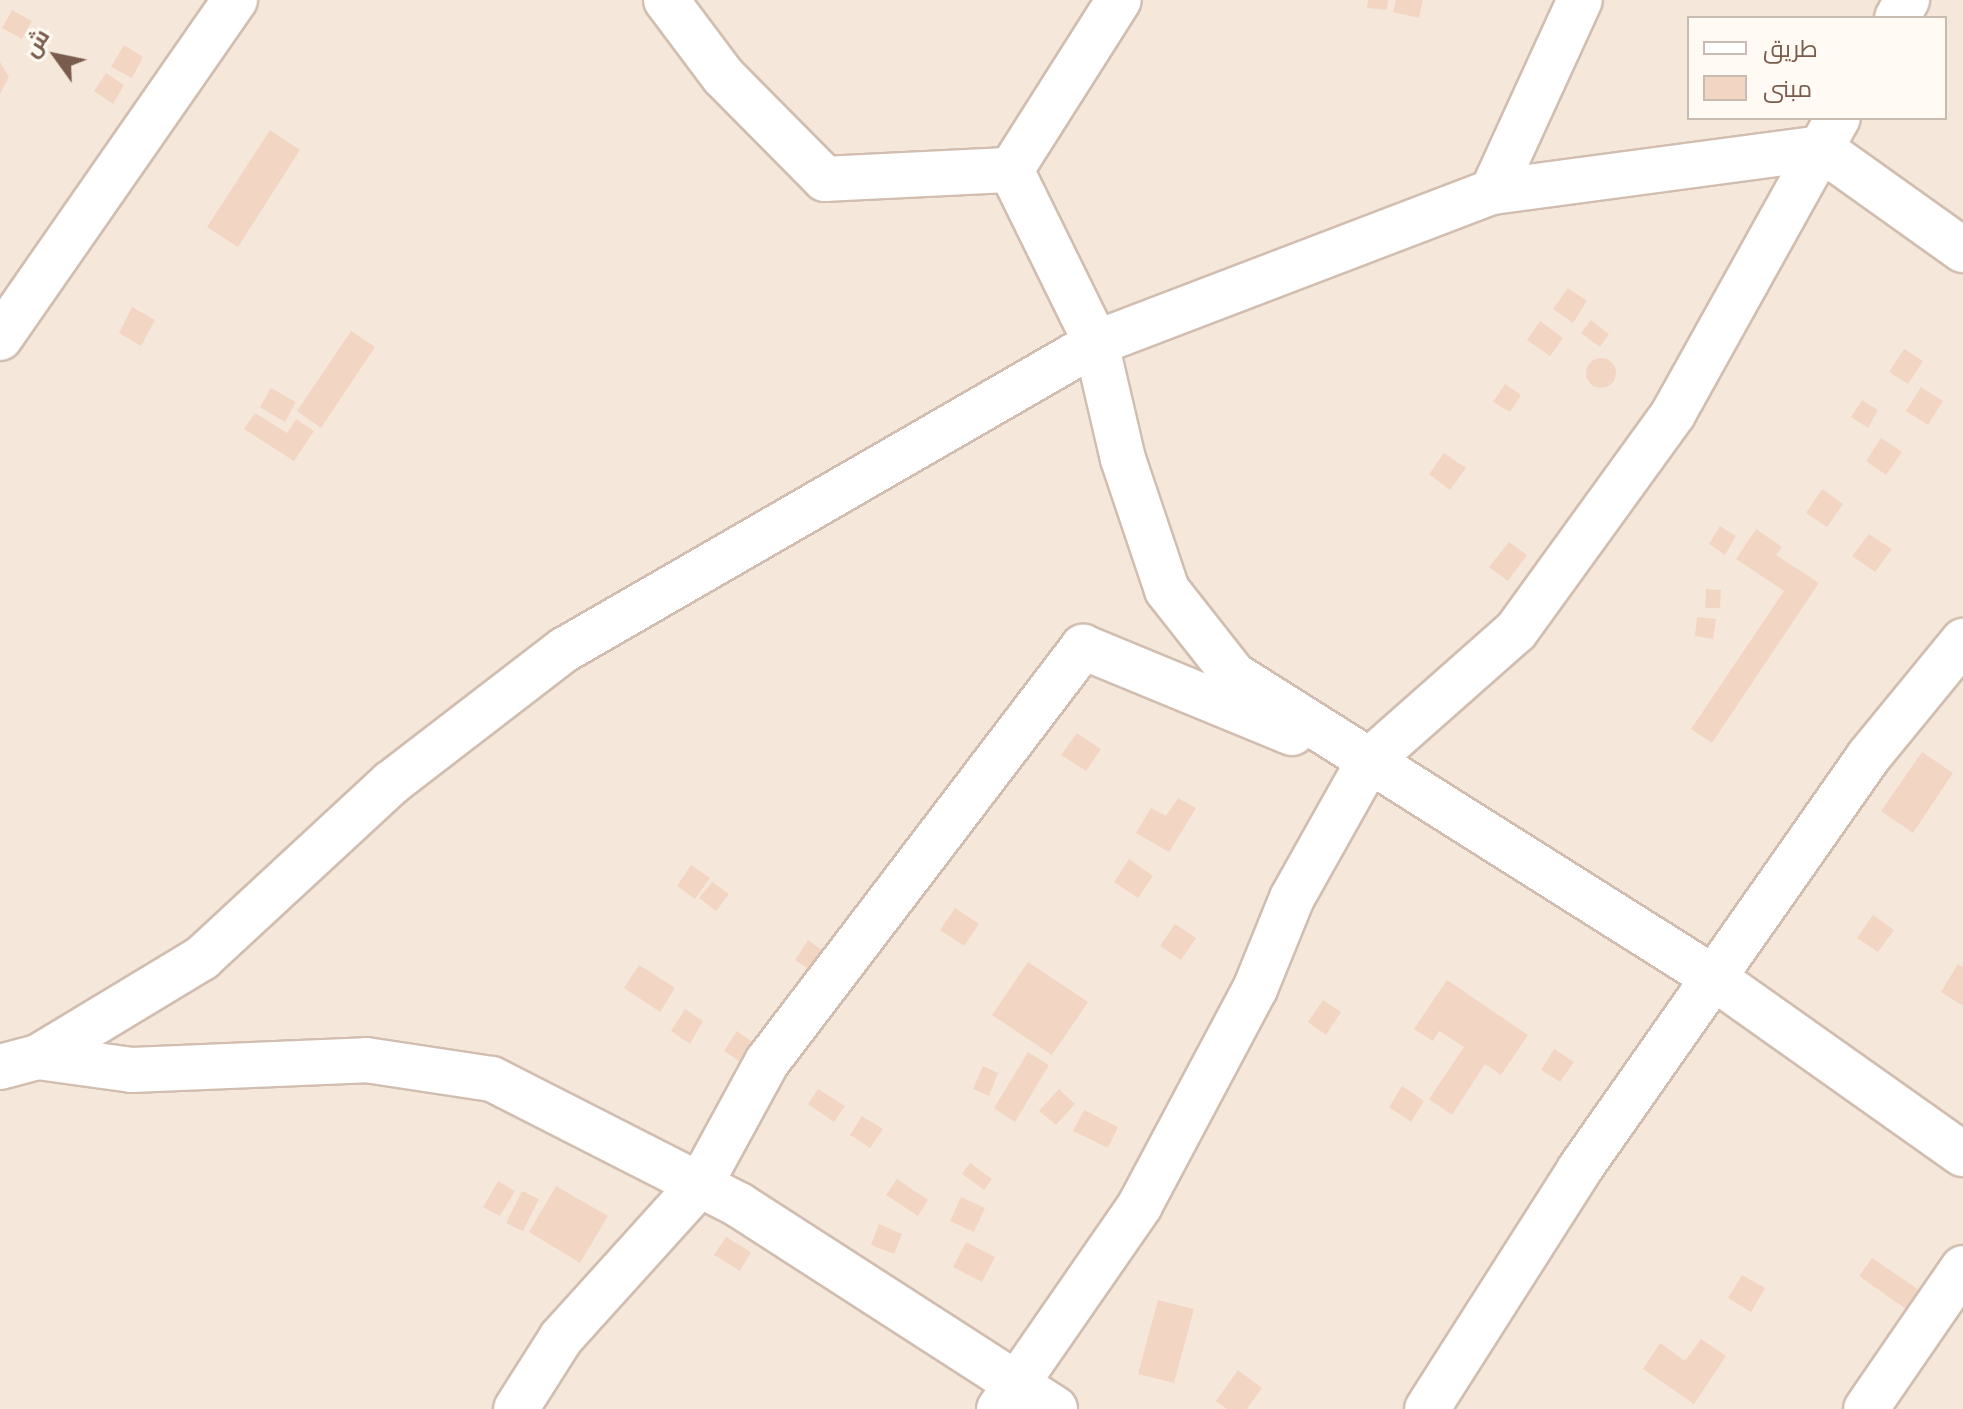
<!DOCTYPE html>
<meta charset="utf-8">
<style>
body{margin:0}
#map{position:relative;width:1963px;height:1409px;overflow:hidden;background:#fdf6ec;font-family:"Space Grotesk",Cairo,sans-serif}
div>[style]{position:absolute}
[style*='--x']{left:calc(var(--x)*1px);top:calc(var(--y)*1px);width:calc(var(--w)*1px);rotate:calc(var(--a)*1deg)}
.residential>*{inset:0;background:#f5e8da}
.building>*{inset:0;background:#f3d5c3}
.round{border-radius:50%}
.roads{filter:drop-shadow(2px 0 #d1beb0) drop-shadow(-2px 0 #d1beb0) drop-shadow(0 2px #d1beb0) drop-shadow(0 -2px #d1beb0)}
.minor>*{height:44px;margin:-22px;padding:0 22px;transform-origin:22px;border-radius:22px;background:#fff}
span{translate:-50% -50%;white-space:nowrap;text-align:center;line-height:1.15;-webkit-text-stroke:6px #fffaf3;paint-order:stroke}
.legend{position:absolute;left:1687px;top:16px;width:260px;height:104px;box-sizing:border-box;background:#fffaf3;border:2px solid #cabbb1;margin:0;padding:10px 14px;list-style:none;font-size:24px;color:#7a5c4d}
.legend li{display:flex;align-items:center;gap:16px;height:40px}
.legend b{width:40px;border:2px solid #cabbb1}
.north{position:absolute;left:16px;top:16px;width:80px;height:80px;-webkit-text-stroke:6px #fffaf3;paint-order:stroke;rotate:303deg;font-size:22px;font-weight:700;line-height:32px;text-align:center;color:#7a5c4d}
.north::after{content:'';display:block;margin:auto;width:28px;height:36px;background:#7a5c4d;clip-path:polygon(50% 0,100% 100%,50% 72%,0 100%)}
</style>
<div id="map">
<div class="residential">
<div style="clip-path:polygon(evenodd,0 0,1963px 0,1963px 1409px,0 1409px,0 0,1689px 18px,1945px 18px,1945px 118px,1689px 118px,1689px 18px)"></div>
</div>
<div class="building">
<div style="clip-path:polygon(1368px 0,1388px 0,1387px 10px,1367px 8px)"></div>
<div style="clip-path:polygon(1396px 0,1423px 0,1419px 18px,1393px 12px)"></div>
<div style="clip-path:polygon(12px 10px,32px 21px,22px 39px,2px 28px)"></div>
<div style="clip-path:polygon(124px 45px,143px 57px,132px 78px,111px 67px)"></div>
<div style="clip-path:polygon(0 62px,9px 77px,0 94px)"></div>
<div style="clip-path:polygon(106px 73px,124px 85px,113px 104px,94px 91px)"></div>
<div style="clip-path:polygon(270px 130px,300px 150px,238px 247px,207px 227px)"></div>
<div style="clip-path:polygon(1568px 288px,1587px 301px,1573px 323px,1553px 309px)"></div>
<div style="clip-path:polygon(132px 307px,155px 320px,141px 346px,119px 333px)"></div>
<div style="clip-path:polygon(1591px 320px,1609px 334px,1600px 347px,1581px 333px)"></div>
<div style="clip-path:polygon(1540px 321px,1563px 338px,1550px 356px,1527px 340px)"></div>
<div style="clip-path:polygon(351px 331px,375px 347px,321px 428px,297px 411px)"></div>
<div style="clip-path:polygon(1904px 349px,1923px 361px,1908px 384px,1889px 372px)"></div>
<div class="round" style="left:1586px;top:358px;width:30px;height:30px"></div>
<div style="clip-path:polygon(1505px 384px,1521px 395px,1510px 412px,1493px 402px)"></div>
<div style="clip-path:polygon(1921px 387px,1943px 401px,1928px 425px,1906px 411px)"></div>
<div style="clip-path:polygon(271px 388px,296px 402px,285px 422px,260px 407px)"></div>
<div style="clip-path:polygon(1862px 400px,1878px 410px,1868px 428px,1851px 417px)"></div>
<div style="clip-path:polygon(255px 413px,287px 433px,296px 419px,314px 431px,294px 461px,244px 429px)"></div>
<div style="clip-path:polygon(1881px 438px,1902px 452px,1886px 475px,1866px 461px)"></div>
<div style="clip-path:polygon(1444px 453px,1466px 468px,1450px 490px,1429px 474px)"></div>
<div style="clip-path:polygon(1822px 489px,1843px 504px,1827px 527px,1806px 513px)"></div>
<div style="clip-path:polygon(1720px 526px,1736px 536px,1725px 555px,1709px 544px)"></div>
<div style="clip-path:polygon(1756px 529px,1782px 547px,1776px 555px,1819px 583px,1712px 743px,1691px 729px,1784px 591px,1736px 559px)"></div>
<div style="clip-path:polygon(1869px 534px,1892px 549px,1875px 572px,1852px 556px)"></div>
<div style="clip-path:polygon(1509px 542px,1527px 555px,1508px 581px,1489px 567px)"></div>
<div style="clip-path:polygon(1706px 589px,1721px 590px,1720px 608px,1705px 608px)"></div>
<div style="clip-path:polygon(1697px 617px,1716px 619px,1713px 639px,1695px 636px)"></div>
<div style="clip-path:polygon(1077px 733px,1101px 749px,1086px 771px,1061px 755px)"></div>
<div style="clip-path:polygon(1922px 752px,1953px 773px,1913px 833px,1881px 811px)"></div>
<div style="clip-path:polygon(1178px 798px,1196px 808px,1169px 852px,1136px 833px,1151px 808px,1166px 816px)"></div>
<div style="clip-path:polygon(1129px 859px,1153px 876px,1138px 898px,1114px 882px)"></div>
<div style="clip-path:polygon(691px 865px,710px 878px,695px 899px,677px 886px)"></div>
<div style="clip-path:polygon(712px 882px,729px 894px,716px 911px,699px 898px)"></div>
<div style="clip-path:polygon(955px 908px,979px 924px,964px 946px,940px 930px)"></div>
<div style="clip-path:polygon(1873px 915px,1894px 930px,1878px 952px,1857px 938px)"></div>
<div style="clip-path:polygon(1175px 924px,1196px 938px,1181px 960px,1160px 946px)"></div>
<div style="clip-path:polygon(808px 940px,826px 953px,813px 972px,795px 960px)"></div>
<div style="clip-path:polygon(1028px 962px,1088px 1002px,1052px 1055px,992px 1015px)"></div>
<div style="clip-path:polygon(1958px 964px,1963px 967px,1963px 1006px,1941px 992px)"></div>
<div style="clip-path:polygon(639px 965px,675px 988px,660px 1012px,624px 988px)"></div>
<div style="clip-path:polygon(1447px 980px,1528px 1035px,1501px 1075px,1485px 1064px,1452px 1115px,1429px 1099px,1464px 1047px,1439px 1031px,1433px 1041px,1414px 1029px)"></div>
<div style="clip-path:polygon(1323px 1000px,1341px 1012px,1326px 1035px,1308px 1022px)"></div>
<div style="clip-path:polygon(685px 1009px,703px 1021px,690px 1044px,671px 1031px)"></div>
<div style="clip-path:polygon(737px 1031px,755px 1044px,742px 1063px,724px 1051px)"></div>
<div style="clip-path:polygon(1554px 1049px,1574px 1062px,1560px 1082px,1541px 1070px)"></div>
<div style="clip-path:polygon(1028px 1052px,1049px 1065px,1015px 1122px,994px 1108px)"></div>
<div style="clip-path:polygon(983px 1066px,998px 1073px,989px 1096px,973px 1089px)"></div>
<div style="clip-path:polygon(1402px 1086px,1424px 1101px,1411px 1122px,1389px 1107px)"></div>
<div style="clip-path:polygon(818px 1089px,845px 1106px,834px 1122px,808px 1104px)"></div>
<div style="clip-path:polygon(1059px 1089px,1075px 1104px,1056px 1125px,1039px 1111px)"></div>
<div style="clip-path:polygon(1084px 1110px,1118px 1127px,1108px 1148px,1073px 1131px)"></div>
<div style="clip-path:polygon(862px 1116px,883px 1129px,870px 1148px,850px 1135px)"></div>
<div style="clip-path:polygon(970px 1163px,992px 1179px,984px 1190px,962px 1174px)"></div>
<div style="clip-path:polygon(897px 1179px,928px 1200px,918px 1216px,886px 1195px)"></div>
<div style="clip-path:polygon(498px 1181px,515px 1191px,500px 1216px,483px 1207px)"></div>
<div style="clip-path:polygon(556px 1186px,608px 1216px,580px 1263px,529px 1232px)"></div>
<div style="clip-path:polygon(522px 1191px,539px 1199px,523px 1231px,506px 1223px)"></div>
<div style="clip-path:polygon(961px 1197px,985px 1208px,974px 1232px,950px 1221px)"></div>
<div style="clip-path:polygon(879px 1224px,902px 1234px,894px 1254px,871px 1245px)"></div>
<div style="clip-path:polygon(726px 1237px,751px 1252px,740px 1271px,714px 1255px)"></div>
<div style="clip-path:polygon(966px 1242px,995px 1257px,982px 1282px,953px 1267px)"></div>
<div style="clip-path:polygon(1872px 1258px,1919px 1290px,1906px 1309px,1859px 1276px)"></div>
<div style="clip-path:polygon(1742px 1275px,1765px 1288px,1751px 1312px,1728px 1298px)"></div>
<div style="clip-path:polygon(1158px 1300px,1194px 1309px,1174px 1383px,1138px 1374px)"></div>
<div style="clip-path:polygon(1701px 1339px,1726px 1356px,1694px 1404px,1643px 1369px,1660px 1343px,1685px 1361px)"></div>
<div style="clip-path:polygon(1238px 1370px,1262px 1388px,1247px 1409px,1227px 1409px,1216px 1401px)"></div>
</div>
<div class="roads">
<div class="minor">
<div style="--x:666;--y:0;--w:95;--a:53.1"></div>
<div style="--x:723;--y:76;--w:145;--a:45.3"></div>
<div style="--x:825;--y:179;--w:186;--a:-2.8"></div>
<div style="--x:1897;--y:18;--w:21;--a:-61"></div>
<div style="--x:1011;--y:170;--w:193;--a:63.8"></div>
<div style="--x:1096;--y:343;--w:119;--a:76.9"></div>
<div style="--x:1123;--y:459;--w:138;--a:71.4"></div>
<div style="--x:1167;--y:590;--w:108;--a:51.8"></div>
<div style="--x:1234;--y:675;--w:568;--a:32.26"></div>
<div style="--x:1714;--y:978;--w:305;--a:35.3"></div>
<div style="--x:1011;--y:170;--w:201;--a:-57.6"></div>
<div style="--x:1492;--y:192;--w:211;--a:-65.4"></div>
<div style="--x:0;--y:338;--w:412;--a:-55.2"></div>
<div style="--x:38;--y:1057;--w:95;--a:7.9"></div>
<div style="--x:132;--y:1070;--w:234;--a:-2.4"></div>
<div style="--x:366;--y:1060;--w:127;--a:8.6"></div>
<div style="--x:492;--y:1079;--w:277;--a:27"></div>
<div style="--x:739;--y:1205;--w:376;--a:32.8"></div>
<div style="--x:0;--y:1067;--w:39;--a:-15"></div>
<div style="--x:38;--y:1057;--w:192;--a:-31.1"></div>
<div style="--x:202;--y:958;--w:258;--a:-42.8"></div>
<div style="--x:391;--y:783;--w:218;--a:-37.6"></div>
<div style="--x:564;--y:650;--w:614;--a:-29.99"></div>
<div style="--x:1096;--y:343;--w:424;--a:-20.9"></div>
<div style="--x:1492;--y:192;--w:331;--a:-7.6"></div>
<div style="--x:1820;--y:148;--w:176;--a:35.5"></div>
<div style="--x:516;--y:1409;--w:84;--a:-57.6"></div>
<div style="--x:561;--y:1338;--w:209;--a:-47.9"></div>
<div style="--x:701;--y:1183;--w:138;--a:-61.4"></div>
<div style="--x:767;--y:1062;--w:522;--a:-52.71"></div>
<div style="--x:1083;--y:647;--w:226;--a:22.4"></div>
<div style="--x:999;--y:1409;--w:248;--a:-55.3"></div>
<div style="--x:1140;--y:1205;--w:245;--a:-62"></div>
<div style="--x:1255;--y:989;--w:98;--a:-67.9"></div>
<div style="--x:1292;--y:898;--w:157;--a:-60.7"></div>
<div style="--x:1369;--y:761;--w:196;--a:-41.5"></div>
<div style="--x:1516;--y:631;--w:268;--a:-54.1"></div>
<div style="--x:1673;--y:414;--w:339;--a:-60.9"></div>
<div style="--x:1427;--y:1409;--w:283;--a:-57.5"></div>
<div style="--x:1579;--y:1170;--w:505;--a:-54.99"></div>
<div style="--x:1869;--y:756;--w:149;--a:-50.7"></div>
<div style="--x:1866;--y:1409;--w:171;--a:-55.5"></div>
</div>
</div>
<ul class="legend">
<li><b style="height:10px;background:#fff"></b>طريق</li>
<li><b style="height:22px;background:#f3d5c3"></b>مبنى</li>
</ul>
<div class="north">ش</div>
</div>
